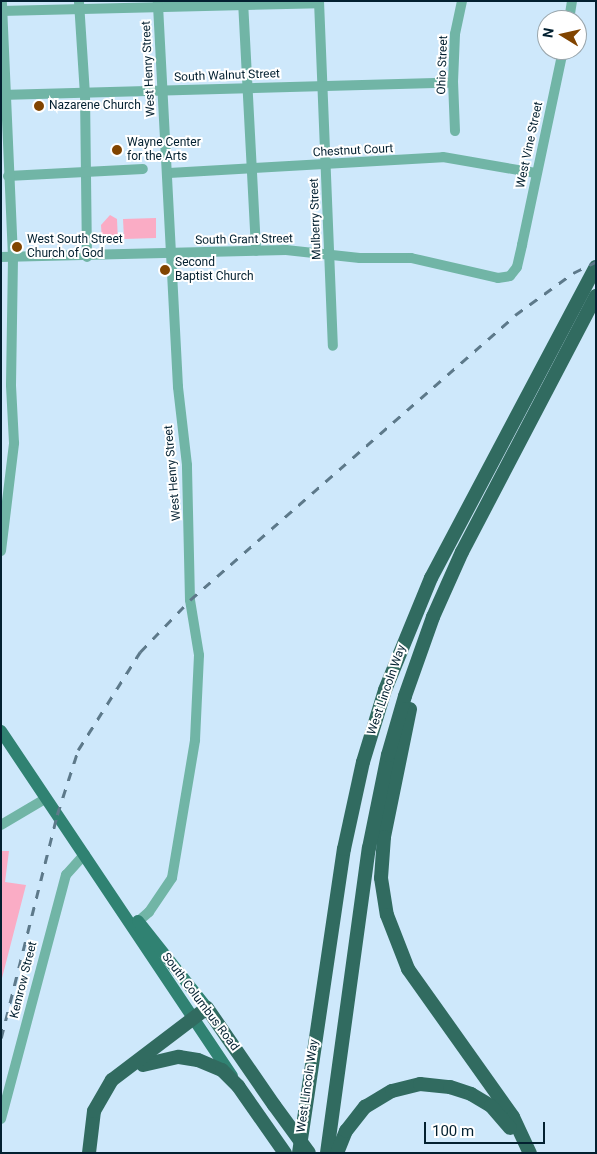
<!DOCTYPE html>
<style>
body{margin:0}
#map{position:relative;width:597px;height:1154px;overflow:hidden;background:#cee8fb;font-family:Roboto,sans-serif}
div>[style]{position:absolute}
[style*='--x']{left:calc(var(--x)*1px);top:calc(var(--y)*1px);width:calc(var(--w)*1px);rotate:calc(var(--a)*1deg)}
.green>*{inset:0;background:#faacc5}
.minor>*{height:10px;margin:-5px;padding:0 5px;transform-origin:5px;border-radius:5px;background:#71b5a6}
.major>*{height:12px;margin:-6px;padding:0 6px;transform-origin:6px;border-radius:6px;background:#308272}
.highway>*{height:14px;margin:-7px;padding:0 7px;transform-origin:7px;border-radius:7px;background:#316b60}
.rail>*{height:2.5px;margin-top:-1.25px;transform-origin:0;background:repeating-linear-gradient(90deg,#5d798a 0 9px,transparent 0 18px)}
.highway-bridge>*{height:14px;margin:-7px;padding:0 7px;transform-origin:7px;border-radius:7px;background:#316b60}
.dots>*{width:14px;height:14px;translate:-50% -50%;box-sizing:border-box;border:2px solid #fff;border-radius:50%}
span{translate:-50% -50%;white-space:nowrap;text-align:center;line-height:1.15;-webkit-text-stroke:4px #fff;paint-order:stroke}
.street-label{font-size:12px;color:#032030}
.poi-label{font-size:12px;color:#032030}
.left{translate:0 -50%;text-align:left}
.frame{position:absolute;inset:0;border:2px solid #032030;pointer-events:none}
.north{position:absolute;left:537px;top:10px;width:50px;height:50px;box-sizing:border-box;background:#fff;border:1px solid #9aa6ac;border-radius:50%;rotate:279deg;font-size:14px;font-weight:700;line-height:20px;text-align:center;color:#032030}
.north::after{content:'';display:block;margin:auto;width:18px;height:22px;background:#814400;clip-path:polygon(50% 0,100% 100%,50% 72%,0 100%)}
.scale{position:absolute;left:424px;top:1122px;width:121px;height:22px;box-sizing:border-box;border:2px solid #032030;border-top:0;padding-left:6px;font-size:15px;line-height:18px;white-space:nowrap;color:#032030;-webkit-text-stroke:4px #fff;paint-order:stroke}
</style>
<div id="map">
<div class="green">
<div style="clip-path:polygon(110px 215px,117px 219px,118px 242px,102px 242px,101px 225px)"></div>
<div style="clip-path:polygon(156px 218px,156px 238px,124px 239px,123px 219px)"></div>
<div style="clip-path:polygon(1px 851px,9px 851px,5px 882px,26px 885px,1px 982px)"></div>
</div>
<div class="minor">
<div style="--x:243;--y:1;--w:250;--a:87"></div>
<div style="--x:319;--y:1;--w:345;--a:87.7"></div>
<div style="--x:79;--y:2;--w:92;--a:86.3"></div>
<div style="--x:85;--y:94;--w:163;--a:89.3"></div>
<div style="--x:1;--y:11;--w:318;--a:-1.4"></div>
<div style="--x:569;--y:20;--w:19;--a:-81"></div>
<div style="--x:1;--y:95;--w:452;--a:-1.6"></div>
<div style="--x:455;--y:131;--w:49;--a:-92.3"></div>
<div style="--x:453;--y:82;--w:48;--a:-87.6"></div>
<div style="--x:455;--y:34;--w:34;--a:-78"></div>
<div style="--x:169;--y:173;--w:274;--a:-3.3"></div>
<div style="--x:443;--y:157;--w:94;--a:9.8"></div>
<div style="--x:8;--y:176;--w:135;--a:-3"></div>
<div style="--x:1;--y:257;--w:285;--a:-1.4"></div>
<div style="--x:286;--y:250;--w:74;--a:6.2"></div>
<div style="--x:360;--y:258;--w:51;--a:0"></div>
<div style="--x:411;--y:258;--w:89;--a:12.9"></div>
<div style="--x:498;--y:278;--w:12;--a:-9"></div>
<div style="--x:510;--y:276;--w:11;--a:-52"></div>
<div style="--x:517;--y:267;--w:23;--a:-77"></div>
<div style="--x:522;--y:245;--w:199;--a:-78.1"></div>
<div style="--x:1;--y:551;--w:109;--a:-83.1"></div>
<div style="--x:14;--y:443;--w:58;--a:-93"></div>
<div style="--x:11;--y:385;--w:128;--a:-89.1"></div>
<div style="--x:13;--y:257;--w:256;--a:-92.5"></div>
<div style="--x:1;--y:825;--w:51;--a:-30.6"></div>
<div style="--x:134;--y:925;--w:20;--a:-41"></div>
<div style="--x:149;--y:912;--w:41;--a:-55.9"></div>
<div style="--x:172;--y:878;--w:140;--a:-80.5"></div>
<div style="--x:195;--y:740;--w:85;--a:-87.3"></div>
<div style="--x:199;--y:655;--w:56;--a:-99.3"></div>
<div style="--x:190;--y:600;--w:135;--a:-91.3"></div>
<div style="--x:187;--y:465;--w:79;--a:-96.6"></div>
<div style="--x:178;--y:387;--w:387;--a:-93"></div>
<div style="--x:1;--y:1119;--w:253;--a:-75.1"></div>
<div style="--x:66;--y:875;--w:28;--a:-48"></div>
</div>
<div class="major">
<div style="--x:1;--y:731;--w:415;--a:56.2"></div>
<div style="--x:138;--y:921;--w:111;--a:51.6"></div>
</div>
<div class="highway">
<div style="--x:410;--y:709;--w:131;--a:101.5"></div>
<div style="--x:384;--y:837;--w:41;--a:94.2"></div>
<div style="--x:381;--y:878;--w:37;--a:81"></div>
<div style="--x:387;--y:915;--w:58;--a:68.7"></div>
<div style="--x:408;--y:969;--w:181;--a:54.6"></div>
<div style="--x:513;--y:1117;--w:40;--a:65"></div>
<div style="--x:143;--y:1065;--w:37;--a:-13"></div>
<div style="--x:179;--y:1057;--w:19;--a:9"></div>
<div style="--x:198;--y:1060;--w:26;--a:23"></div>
<div style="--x:222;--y:1070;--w:23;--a:45"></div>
<div style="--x:238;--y:1086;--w:82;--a:55"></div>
<div style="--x:89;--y:1153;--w:42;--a:-83.2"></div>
<div style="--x:94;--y:1111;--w:36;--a:-60"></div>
<div style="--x:112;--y:1080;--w:119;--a:-37.2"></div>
<div style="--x:207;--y:1008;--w:118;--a:55.4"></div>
<div style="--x:299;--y:1153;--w:307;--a:-81.6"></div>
<div style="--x:344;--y:849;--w:89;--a:-77.7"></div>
<div style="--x:363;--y:762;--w:75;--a:-73"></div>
<div style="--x:385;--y:690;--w:121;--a:-67.7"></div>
<div style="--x:431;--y:578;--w:352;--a:-62.1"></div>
<div style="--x:327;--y:1153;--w:308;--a:-82.2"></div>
<div style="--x:369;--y:848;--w:95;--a:-78.5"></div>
<div style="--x:388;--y:755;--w:61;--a:-73.9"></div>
<div style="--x:405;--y:696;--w:84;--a:-70.5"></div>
<div style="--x:433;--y:617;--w:71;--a:-66"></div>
<div style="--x:462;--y:552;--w:289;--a:-62.4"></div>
<div style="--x:337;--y:1153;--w:24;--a:-68"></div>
<div style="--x:346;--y:1131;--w:31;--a:-52"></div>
<div style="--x:365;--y:1107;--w:31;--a:-31"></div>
<div style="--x:392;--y:1091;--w:29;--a:-14"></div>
<div style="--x:420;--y:1084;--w:30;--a:6"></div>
<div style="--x:450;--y:1087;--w:22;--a:18"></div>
<div style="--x:471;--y:1094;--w:23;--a:31"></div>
<div style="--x:491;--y:1106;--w:29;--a:49"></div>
</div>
<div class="rail">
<div style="--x:1;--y:1038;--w:230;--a:-75.9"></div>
<div style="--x:57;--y:815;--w:68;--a:-72.1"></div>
<div style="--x:78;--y:750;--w:116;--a:-57.7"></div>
<div style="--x:140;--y:652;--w:72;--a:-46.1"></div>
<div style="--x:190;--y:600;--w:432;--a:-41.2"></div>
<div style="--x:515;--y:315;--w:72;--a:-35.9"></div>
<div style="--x:573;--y:273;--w:25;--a:-26"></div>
</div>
<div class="highway-bridge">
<div style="--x:274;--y:1105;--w:59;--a:53.9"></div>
</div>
<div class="dots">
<div style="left:39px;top:106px;background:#814400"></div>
<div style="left:117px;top:150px;background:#814400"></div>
<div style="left:17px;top:247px;background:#814400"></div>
<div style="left:165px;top:270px;background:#814400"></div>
</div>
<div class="street-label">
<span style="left:443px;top:65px;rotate:-88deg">Ohio Street</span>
<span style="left:149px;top:69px;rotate:-93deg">West Henry Street</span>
<span style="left:227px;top:76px;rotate:-2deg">South Walnut Street</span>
<span style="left:530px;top:145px;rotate:-78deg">West Vine Street</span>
<span style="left:353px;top:151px;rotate:-3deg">Chestnut Court</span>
<span style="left:316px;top:219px;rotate:-92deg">Mulberry Street</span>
<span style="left:244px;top:240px;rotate:-1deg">South Grant Street</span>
<span style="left:173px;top:473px;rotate:-95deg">West Henry Street</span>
<span style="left:387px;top:690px;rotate:-71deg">West Lincoln Way</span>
<span style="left:24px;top:980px;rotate:-76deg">Kemrow Street</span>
<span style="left:200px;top:1002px;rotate:53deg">South Columbus Road</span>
<span style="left:308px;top:1086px;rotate:-82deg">West Lincoln Way</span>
</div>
<div class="poi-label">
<span class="left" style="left:49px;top:106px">Nazarene Church</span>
<span class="left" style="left:127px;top:150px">Wayne Center<br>for the Arts</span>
<span class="left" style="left:27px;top:247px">West South Street<br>Church of God</span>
<span class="left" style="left:175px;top:270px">Second<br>Baptist Church</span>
</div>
<div class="frame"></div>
<div class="north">N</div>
<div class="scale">100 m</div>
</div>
